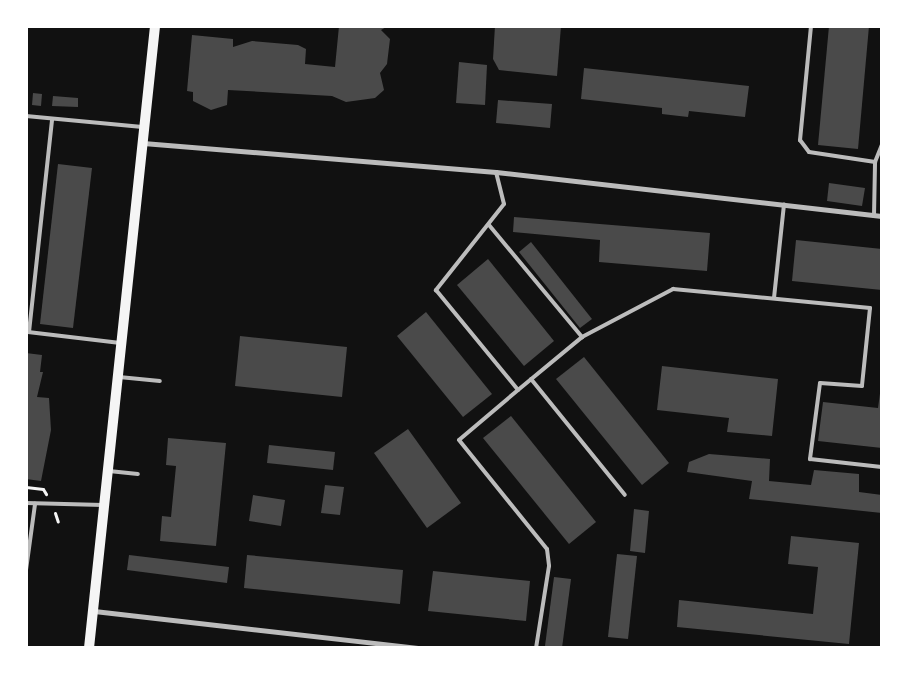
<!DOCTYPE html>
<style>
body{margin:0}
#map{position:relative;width:908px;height:674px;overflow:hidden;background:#111;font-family:Ubuntu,sans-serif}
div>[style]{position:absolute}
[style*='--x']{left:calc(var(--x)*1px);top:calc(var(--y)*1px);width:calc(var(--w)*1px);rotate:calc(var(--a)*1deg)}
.building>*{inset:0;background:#4a4a4a}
.path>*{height:3px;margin:-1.5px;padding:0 1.5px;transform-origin:1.5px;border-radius:1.5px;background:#f5f5f5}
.service>*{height:4px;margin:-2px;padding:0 2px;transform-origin:2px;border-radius:2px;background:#bcbcbc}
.minor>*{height:5px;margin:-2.5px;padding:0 2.5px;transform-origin:2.5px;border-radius:2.5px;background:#bcbcbc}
.secondary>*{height:10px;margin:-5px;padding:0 5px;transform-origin:5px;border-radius:5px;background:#f5f5f5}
span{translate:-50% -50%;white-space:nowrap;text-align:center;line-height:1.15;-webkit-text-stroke:4px #fff;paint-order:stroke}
.frame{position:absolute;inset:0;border:28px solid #fff;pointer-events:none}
</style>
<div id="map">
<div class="building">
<div style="clip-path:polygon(339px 26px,388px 26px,381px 30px,390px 39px,387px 64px,380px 73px,384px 90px,375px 98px,346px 102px,332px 96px,228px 90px,227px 105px,211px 110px,193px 101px,193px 92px,187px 91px,192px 35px,233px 39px,233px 47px,252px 41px,298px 45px,306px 49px,305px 64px,335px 67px)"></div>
<div style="clip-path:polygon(495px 26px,561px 26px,557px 76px,499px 70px,493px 59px)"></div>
<div style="clip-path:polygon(829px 26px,869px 26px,858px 149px,818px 145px)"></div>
<div style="clip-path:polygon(459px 62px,487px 65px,485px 105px,456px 103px)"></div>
<div style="clip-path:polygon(584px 68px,749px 86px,745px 117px,689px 111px,688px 117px,662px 114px,662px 108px,581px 99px)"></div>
<div style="clip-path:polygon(33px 93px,42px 94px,41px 106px,32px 105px)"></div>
<div style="clip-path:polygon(53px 96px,78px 98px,78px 107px,52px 106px)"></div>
<div style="clip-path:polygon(498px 100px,552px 104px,550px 128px,496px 123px)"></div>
<div style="clip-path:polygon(58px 164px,92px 168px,73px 328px,40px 324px)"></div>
<div style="clip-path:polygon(829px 183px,865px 188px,862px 206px,827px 201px)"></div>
<div style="clip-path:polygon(514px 217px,710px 233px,707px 271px,599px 262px,600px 240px,513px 232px)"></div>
<div style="clip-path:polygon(796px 240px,882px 249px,882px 290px,792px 281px)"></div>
<div style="clip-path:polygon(531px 242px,592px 319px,580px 328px,519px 252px)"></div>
<div style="clip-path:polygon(488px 259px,554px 341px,524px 366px,457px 285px)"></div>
<div style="clip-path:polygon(426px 312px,492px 394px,463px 417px,397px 336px)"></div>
<div style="clip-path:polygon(240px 336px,347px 347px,342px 397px,235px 386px)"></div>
<div style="clip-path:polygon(26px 353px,42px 355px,40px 372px,43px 372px,37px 397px,49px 398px,51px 430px,41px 481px,26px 479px)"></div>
<div style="clip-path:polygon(584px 357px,669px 463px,642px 485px,556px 379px)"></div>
<div style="clip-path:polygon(662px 366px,778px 379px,772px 436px,727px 432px,729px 418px,657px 410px)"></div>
<div style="clip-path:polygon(882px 379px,882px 448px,818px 441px,823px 402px,878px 408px)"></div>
<div style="clip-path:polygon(511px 416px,596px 522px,569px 544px,483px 438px)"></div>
<div style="clip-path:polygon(408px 429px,461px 503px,427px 528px,374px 453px)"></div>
<div style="clip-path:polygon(168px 438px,226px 443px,216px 546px,160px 541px,162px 516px,171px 517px,176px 466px,166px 465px)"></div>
<div style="clip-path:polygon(269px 445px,335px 452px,333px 470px,267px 463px)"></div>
<div style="clip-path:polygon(709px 454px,770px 459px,769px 481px,811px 485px,814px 470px,859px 474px,859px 492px,882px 495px,882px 513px,749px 499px,752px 481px,687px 472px,689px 462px)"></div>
<div style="clip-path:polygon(325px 485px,344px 487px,340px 515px,321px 513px)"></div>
<div style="clip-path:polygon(253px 495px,285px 500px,281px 526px,249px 521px)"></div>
<div style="clip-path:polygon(634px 509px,649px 511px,645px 553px,630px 551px)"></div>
<div style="clip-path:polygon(791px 536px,859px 543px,849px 644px,677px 627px,679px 600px,813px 614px,818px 567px,788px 564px)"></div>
<div style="clip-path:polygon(617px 554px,637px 556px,628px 639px,608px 637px)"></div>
<div style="clip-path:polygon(129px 555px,229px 567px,227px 583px,127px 570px)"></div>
<div style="clip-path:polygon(247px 555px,403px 570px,400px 604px,244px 588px)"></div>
<div style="clip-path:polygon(433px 571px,530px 581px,526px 621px,428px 611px)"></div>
<div style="clip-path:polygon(554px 577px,571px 579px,562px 648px,545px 646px)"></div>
</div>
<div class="path">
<div style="--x:26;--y:487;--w:17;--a:7"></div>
<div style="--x:43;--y:489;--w:6;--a:59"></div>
<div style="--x:55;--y:513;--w:9;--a:72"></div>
</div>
<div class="service">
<div style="--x:811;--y:26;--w:115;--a:95.5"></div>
<div style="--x:800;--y:140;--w:15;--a:53"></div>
<div style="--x:809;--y:152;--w:67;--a:8.6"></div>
<div style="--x:26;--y:116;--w:117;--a:5.4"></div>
<div style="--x:496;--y:172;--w:33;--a:76"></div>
<div style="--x:504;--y:204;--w:110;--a:128.3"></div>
<div style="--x:436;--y:290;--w:129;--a:50.6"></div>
<div style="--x:518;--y:390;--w:83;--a:-39.6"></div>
<div style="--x:582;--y:337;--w:103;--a:-27.8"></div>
<div style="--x:673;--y:289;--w:198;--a:5.5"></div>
<div style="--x:870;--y:308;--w:78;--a:95.9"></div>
<div style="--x:862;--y:386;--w:42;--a:-175.9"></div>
<div style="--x:820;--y:383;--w:77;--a:97.5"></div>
<div style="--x:810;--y:459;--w:72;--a:6.3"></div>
<div style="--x:874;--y:216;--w:54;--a:-88.9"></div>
<div style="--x:875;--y:162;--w:18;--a:-68"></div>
<div style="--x:489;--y:225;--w:146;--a:50.3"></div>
<div style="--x:774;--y:298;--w:94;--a:-83.9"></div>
<div style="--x:28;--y:332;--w:93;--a:6.8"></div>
<div style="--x:29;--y:332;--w:213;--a:-83.8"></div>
<div style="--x:119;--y:377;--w:41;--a:5.6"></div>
<div style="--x:531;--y:379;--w:149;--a:51"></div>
<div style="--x:518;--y:390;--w:77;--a:139.7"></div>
<div style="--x:459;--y:440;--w:140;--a:51.1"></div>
<div style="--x:547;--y:549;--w:17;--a:83"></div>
<div style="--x:549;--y:566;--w:83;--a:99"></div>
<div style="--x:109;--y:471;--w:29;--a:6"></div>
<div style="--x:26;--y:503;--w:77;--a:1.5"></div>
<div style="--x:26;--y:570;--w:67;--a:-82.2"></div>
</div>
<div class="minor">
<div style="--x:143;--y:143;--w:354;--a:4.7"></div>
<div style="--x:496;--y:172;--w:388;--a:6.5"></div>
<div style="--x:94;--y:611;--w:328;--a:6.5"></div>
</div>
<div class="secondary">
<div style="--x:89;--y:648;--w:625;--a:-83.94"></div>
</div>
<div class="frame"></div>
</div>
